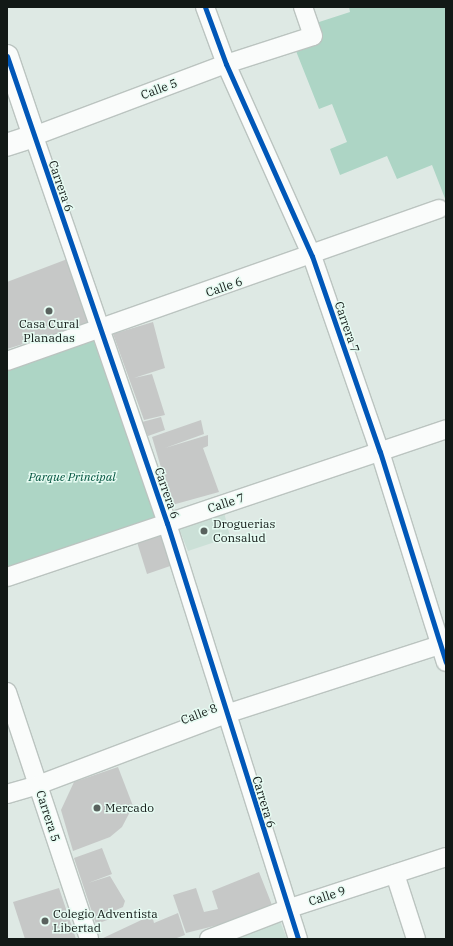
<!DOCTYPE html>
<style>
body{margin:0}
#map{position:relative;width:453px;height:946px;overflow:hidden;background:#dee9e4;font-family:"IBM Plex Serif",serif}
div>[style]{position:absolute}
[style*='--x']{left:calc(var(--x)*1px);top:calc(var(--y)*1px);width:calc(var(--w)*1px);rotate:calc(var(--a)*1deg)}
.built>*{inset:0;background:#cbe0d7}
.green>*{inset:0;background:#add5c5}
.building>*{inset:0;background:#c6c8c7}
.roads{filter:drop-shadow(1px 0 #bbc4c0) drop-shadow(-1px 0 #bbc4c0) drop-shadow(0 1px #bbc4c0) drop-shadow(0 -1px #bbc4c0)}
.minor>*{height:18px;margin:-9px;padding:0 9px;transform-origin:9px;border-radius:9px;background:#fafcfb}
.tertiary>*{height:22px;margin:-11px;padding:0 11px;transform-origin:11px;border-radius:11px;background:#fafcfb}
.cycleway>*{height:5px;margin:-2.5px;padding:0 2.5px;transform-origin:2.5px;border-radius:2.5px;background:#0057b8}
.dots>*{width:11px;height:11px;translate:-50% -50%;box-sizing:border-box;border:2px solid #e6fbf2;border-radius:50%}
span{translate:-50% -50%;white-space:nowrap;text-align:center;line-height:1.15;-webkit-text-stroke:3px #e6fbf2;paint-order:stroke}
.street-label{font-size:12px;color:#121916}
.poi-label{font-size:12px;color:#121916}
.left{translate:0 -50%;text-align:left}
.park-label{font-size:12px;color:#03543f;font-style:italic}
.frame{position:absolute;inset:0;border:8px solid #121916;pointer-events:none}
</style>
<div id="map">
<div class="built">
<div style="clip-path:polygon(224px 512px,230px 537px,188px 551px,178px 526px)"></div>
<div style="clip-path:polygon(280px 921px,287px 939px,232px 939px)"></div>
</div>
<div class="green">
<div style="clip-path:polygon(349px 7px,446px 7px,446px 201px,432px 165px,397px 179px,387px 156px,340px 175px,330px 149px,347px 142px,332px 104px,319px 109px,296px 51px,316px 23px,350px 12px)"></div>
<div style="clip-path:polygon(93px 339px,156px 518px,7px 569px,7px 369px)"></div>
</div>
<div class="building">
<div style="clip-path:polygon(70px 258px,91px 323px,7px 349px,7px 282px)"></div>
<div style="clip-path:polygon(153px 322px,165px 368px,134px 378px,152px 374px,165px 415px,144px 420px,113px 334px)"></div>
<div style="clip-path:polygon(161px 417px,165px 430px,148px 436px,142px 422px)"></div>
<div style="clip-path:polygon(201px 420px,204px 434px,165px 448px,208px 435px,208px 446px,203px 448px,219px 492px,172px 505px,152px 437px)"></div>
<div style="clip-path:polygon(164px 533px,176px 564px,147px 574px,137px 542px)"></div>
<div style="clip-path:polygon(118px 767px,133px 806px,122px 827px,110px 837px,73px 851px,61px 810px,74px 782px)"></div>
<div style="clip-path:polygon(102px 848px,112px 874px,88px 883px,110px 876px,125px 901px,123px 907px,116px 910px,113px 918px,96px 924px,74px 858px)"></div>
<div style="clip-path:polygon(259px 872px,272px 905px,222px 924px,186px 933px,173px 895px,196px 888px,204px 912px,218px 909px,212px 891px)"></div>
<div style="clip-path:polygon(59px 888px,76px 939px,25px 939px,13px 902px)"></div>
<div style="clip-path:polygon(178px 913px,185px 935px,174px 939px,101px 939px,152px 915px,154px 923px)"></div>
</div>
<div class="roads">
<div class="minor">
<div style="--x:205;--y:7;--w:61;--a:69.8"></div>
<div style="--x:226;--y:64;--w:210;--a:65.9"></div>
<div style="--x:312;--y:256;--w:207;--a:70.9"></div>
<div style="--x:380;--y:452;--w:220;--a:72.6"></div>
<div style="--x:7;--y:361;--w:458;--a:-19.4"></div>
<div style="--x:7;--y:577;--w:463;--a:-18.6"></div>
<div style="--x:7;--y:692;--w:260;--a:71.6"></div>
<div style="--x:7;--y:794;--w:32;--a:-16"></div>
<div style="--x:38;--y:785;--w:201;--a:-20.7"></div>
<div style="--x:226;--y:714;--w:231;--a:-17.9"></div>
<div style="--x:395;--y:874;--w:68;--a:72.1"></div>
<div style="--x:209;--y:939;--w:84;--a:-21"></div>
<div style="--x:287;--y:909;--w:167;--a:-18.1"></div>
<div style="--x:298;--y:939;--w:436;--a:-107.5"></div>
<div style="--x:167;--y:523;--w:409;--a:-109"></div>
<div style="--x:34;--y:136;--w:205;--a:-20.6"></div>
<div style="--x:226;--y:64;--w:91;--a:-17.8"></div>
<div style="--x:313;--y:36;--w:31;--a:-109"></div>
</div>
<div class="tertiary">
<div style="--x:7;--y:56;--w:84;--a:71.4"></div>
<div style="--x:34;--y:136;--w:28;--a:162"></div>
</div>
</div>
<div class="cycleway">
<div style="--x:205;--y:7;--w:61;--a:69.8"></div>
<div style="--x:226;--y:64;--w:210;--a:65.9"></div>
<div style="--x:312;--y:256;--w:207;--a:70.9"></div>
<div style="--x:380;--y:452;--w:220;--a:72.6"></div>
<div style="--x:7;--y:56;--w:494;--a:71.1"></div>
<div style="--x:167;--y:523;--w:436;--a:72.5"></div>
</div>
<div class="dots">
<div style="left:49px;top:311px;background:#59625e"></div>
<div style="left:204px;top:531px;background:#59625e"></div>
<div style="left:97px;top:808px;background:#59625e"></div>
<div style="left:45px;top:921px;background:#59625e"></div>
</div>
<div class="street-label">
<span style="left:159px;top:89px;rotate:-21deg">Calle 5</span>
<span style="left:61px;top:186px;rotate:71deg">Carrera 6</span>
<span style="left:224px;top:287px;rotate:-19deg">Calle 6</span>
<span style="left:347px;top:327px;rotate:71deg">Carrera 7</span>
<span style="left:167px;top:493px;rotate:71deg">Carrera 6</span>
<span style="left:226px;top:503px;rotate:-18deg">Calle 7</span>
<span style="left:199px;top:714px;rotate:-21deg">Calle 8</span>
<span style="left:264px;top:802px;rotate:73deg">Carrera 6</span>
<span style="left:48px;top:816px;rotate:72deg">Carrera 5</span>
<span style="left:327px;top:896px;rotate:-18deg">Calle 9</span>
</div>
<div class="poi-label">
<span style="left:49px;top:331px">Casa Cural<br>Planadas</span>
<span class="left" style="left:213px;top:531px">Droguerias<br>Consalud</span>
<span class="left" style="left:105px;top:808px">Mercado</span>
<span class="left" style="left:53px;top:921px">Colegio Adventista<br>Libertad</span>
</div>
<div class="park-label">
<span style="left:72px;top:477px">Parque Principal</span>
</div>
<div class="frame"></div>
</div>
